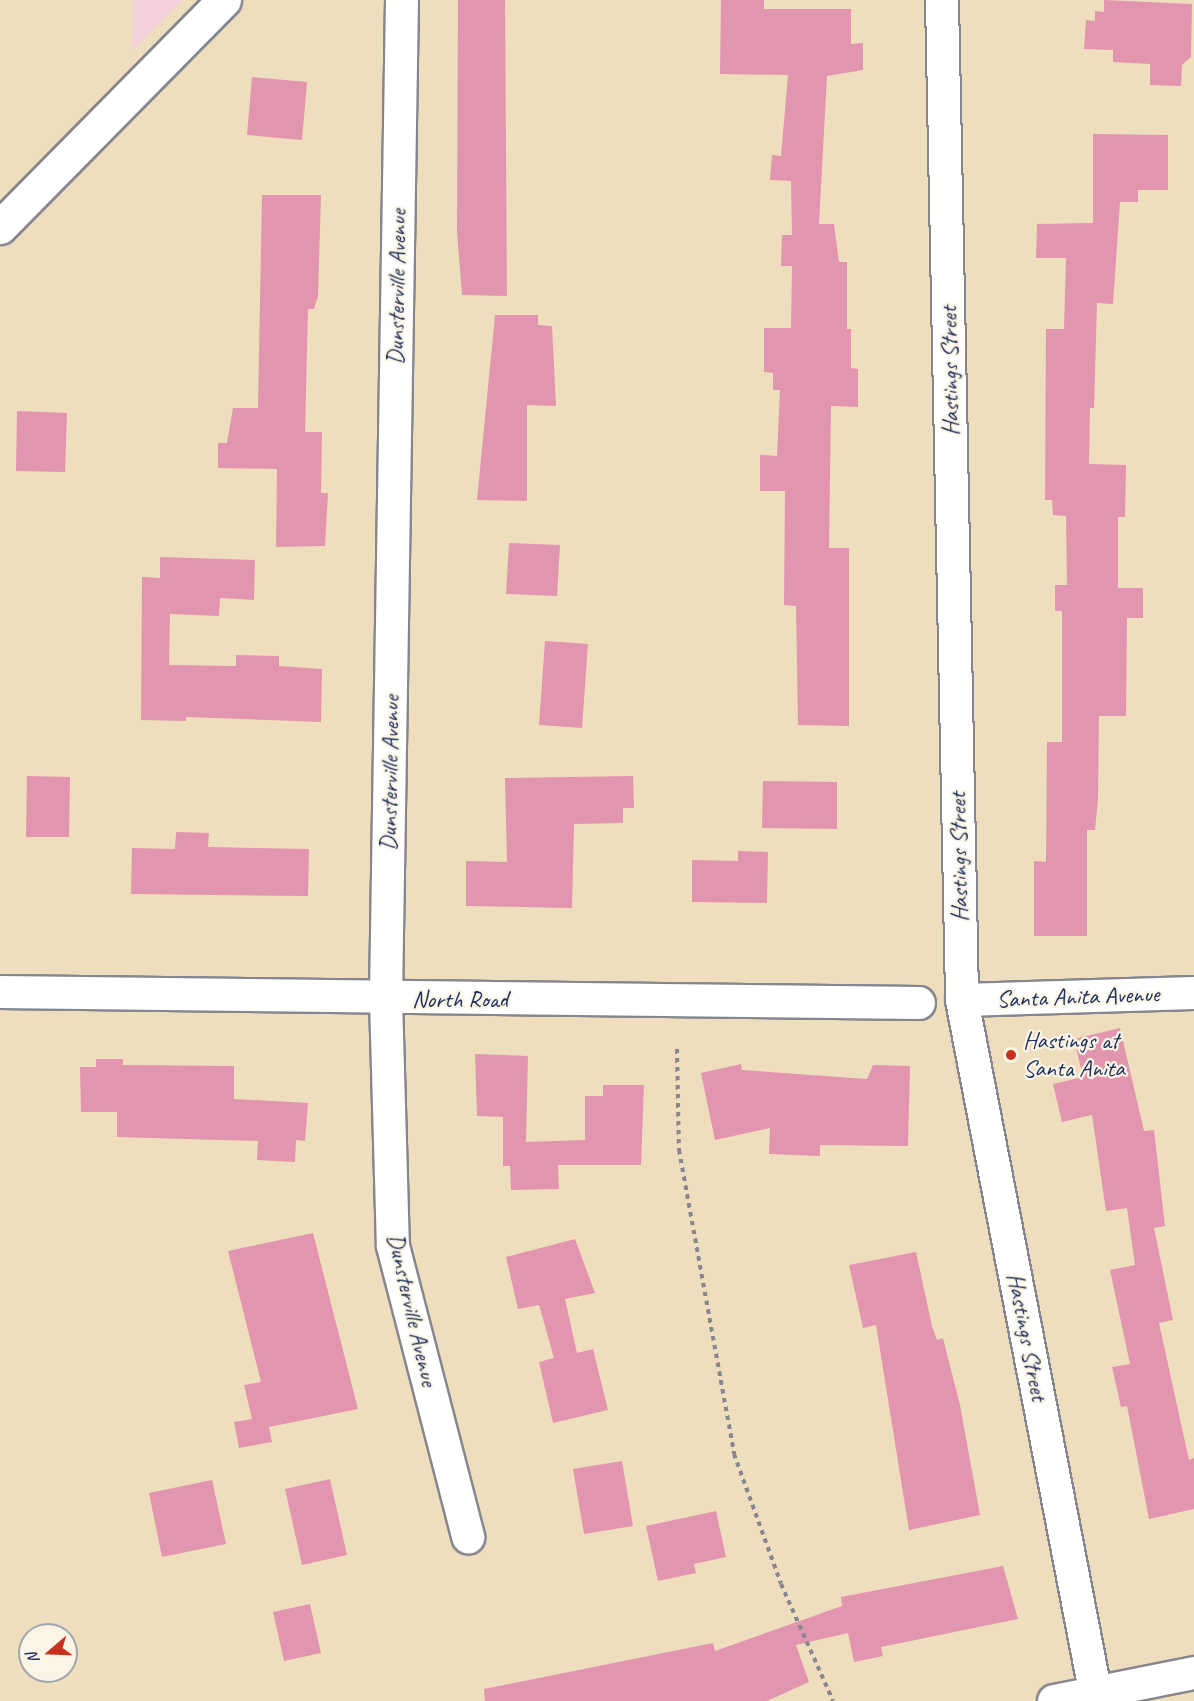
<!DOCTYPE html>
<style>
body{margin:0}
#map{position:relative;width:1194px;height:1701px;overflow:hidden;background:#efdebd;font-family:Caveat,sans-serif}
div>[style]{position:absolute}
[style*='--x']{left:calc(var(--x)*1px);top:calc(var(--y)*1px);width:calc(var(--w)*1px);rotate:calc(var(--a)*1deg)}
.built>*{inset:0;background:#f4cfde}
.building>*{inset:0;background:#e295ae}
.path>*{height:4px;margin-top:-2px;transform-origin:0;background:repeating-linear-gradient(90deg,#85868e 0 4.5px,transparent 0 9px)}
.roads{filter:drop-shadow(2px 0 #85868e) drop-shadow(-2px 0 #85868e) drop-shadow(0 2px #85868e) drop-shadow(0 -2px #85868e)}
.minor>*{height:32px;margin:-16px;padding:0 16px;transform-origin:16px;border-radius:16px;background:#fff}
.major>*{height:33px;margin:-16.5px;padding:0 16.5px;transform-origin:16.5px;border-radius:16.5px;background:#fff}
.dots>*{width:16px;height:16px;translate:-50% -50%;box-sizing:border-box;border:3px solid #fcf5e5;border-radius:50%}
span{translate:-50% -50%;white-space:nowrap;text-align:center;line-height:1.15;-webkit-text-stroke:4.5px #fcf5e5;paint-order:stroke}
.street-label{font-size:24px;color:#1b2f5e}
.poi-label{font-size:24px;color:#1b2f5e}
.left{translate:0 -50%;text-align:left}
.north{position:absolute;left:18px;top:1623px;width:60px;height:60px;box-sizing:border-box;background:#fcf5e5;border:2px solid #a2a6af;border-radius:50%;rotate:251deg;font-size:16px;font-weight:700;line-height:24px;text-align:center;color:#1b2f5e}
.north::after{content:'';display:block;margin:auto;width:21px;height:27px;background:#c8321e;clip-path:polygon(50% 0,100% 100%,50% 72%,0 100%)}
</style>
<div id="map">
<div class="built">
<div style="clip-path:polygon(133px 0,182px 0,132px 51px)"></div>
</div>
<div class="building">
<div style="clip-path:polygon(458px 0,505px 0,507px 296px,462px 295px,457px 232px)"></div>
<div style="clip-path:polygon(721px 0,764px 0,764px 9px,851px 9px,851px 44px,863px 43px,863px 70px,827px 76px,819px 224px,834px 224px,839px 262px,847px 262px,847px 329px,851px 329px,851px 368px,858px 369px,858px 407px,831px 406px,829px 548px,849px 548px,849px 726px,798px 725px,796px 606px,784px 605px,785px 491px,760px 491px,760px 455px,777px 456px,780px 390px,773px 390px,773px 373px,764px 372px,764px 328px,791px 328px,792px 266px,781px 266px,782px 235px,792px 235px,791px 181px,770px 180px,772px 155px,781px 156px,788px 75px,720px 74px)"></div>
<div style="clip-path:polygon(1104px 0,1192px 4px,1191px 57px,1182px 65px,1181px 86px,1150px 85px,1150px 64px,1113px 62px,1113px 50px,1084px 49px,1086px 20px,1095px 21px,1095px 11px,1104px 12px)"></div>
<div style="clip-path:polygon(252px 77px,307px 82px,302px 140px,247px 135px)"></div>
<div style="clip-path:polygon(1093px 134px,1168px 135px,1168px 190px,1138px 190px,1138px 202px,1120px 202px,1113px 304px,1097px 303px,1094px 408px,1090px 408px,1089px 464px,1126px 465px,1125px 517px,1118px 517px,1118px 588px,1143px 588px,1143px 618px,1127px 618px,1126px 716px,1099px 716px,1098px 799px,1095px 830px,1087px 830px,1087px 936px,1034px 936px,1034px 861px,1046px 862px,1047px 742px,1062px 742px,1062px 611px,1055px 611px,1055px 585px,1067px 585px,1066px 516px,1053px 515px,1052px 500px,1045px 500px,1046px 329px,1064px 329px,1066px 258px,1036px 258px,1037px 224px,1093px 223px)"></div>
<div style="clip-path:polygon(262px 195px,321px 195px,318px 296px,314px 309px,308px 309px,305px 432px,322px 432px,321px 493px,328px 493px,325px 546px,276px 547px,277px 469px,218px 468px,218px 443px,227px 443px,233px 408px,258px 408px)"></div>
<div style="clip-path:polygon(495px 315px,538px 315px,538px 325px,552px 326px,556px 406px,527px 405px,527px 501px,477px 500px)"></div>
<div style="clip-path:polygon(17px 411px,67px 413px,65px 472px,16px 471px)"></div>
<div style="clip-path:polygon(509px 543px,560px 545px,557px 596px,506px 594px)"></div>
<div style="clip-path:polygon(160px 557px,255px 560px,254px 600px,220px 598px,219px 616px,170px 614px,169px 665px,236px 666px,236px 655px,279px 656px,279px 666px,322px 669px,321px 722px,186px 717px,186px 721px,141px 720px,142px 577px,160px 578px)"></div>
<div style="clip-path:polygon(545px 641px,588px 644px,582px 728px,539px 725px)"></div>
<div style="clip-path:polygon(27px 776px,70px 777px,69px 837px,26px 837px)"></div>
<div style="clip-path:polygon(633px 776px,634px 808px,623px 808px,623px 823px,574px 824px,572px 908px,466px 906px,466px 861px,507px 862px,505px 778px)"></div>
<div style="clip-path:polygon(763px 781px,837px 782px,837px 829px,762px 828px)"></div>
<div style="clip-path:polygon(176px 832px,209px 833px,208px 847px,309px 849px,308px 896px,131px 894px,132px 848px,175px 849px)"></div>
<div style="clip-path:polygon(738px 851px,768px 852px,767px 903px,692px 902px,692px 860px,738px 861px)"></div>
<div style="clip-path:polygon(1120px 1028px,1144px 1131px,1154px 1130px,1165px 1226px,1154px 1228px,1173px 1320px,1159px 1323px,1189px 1460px,1194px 1458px,1194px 1509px,1149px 1519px,1127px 1406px,1121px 1407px,1112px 1367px,1130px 1364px,1110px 1270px,1135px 1265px,1127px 1208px,1106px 1211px,1092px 1115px,1062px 1122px,1053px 1084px,1083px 1077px,1074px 1039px)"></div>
<div style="clip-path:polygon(475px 1054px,528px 1056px,526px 1142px,585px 1140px,585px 1096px,603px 1096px,603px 1085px,644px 1085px,641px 1165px,558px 1165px,559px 1189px,511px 1190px,510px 1166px,503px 1166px,503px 1117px,477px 1116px)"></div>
<div style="clip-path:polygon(96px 1059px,123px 1059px,123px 1065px,234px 1066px,234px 1099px,308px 1103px,305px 1141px,296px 1140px,295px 1162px,257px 1160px,258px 1141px,117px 1137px,117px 1112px,81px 1112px,80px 1067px,96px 1067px)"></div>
<div style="clip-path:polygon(741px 1064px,742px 1070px,867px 1079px,873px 1065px,910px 1066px,908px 1146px,820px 1145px,820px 1156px,769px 1154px,770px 1128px,715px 1140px,701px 1073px)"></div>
<div style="clip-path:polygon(313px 1233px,358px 1409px,269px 1427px,272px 1442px,239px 1448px,234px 1422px,252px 1419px,244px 1385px,261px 1382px,228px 1251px)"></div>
<div style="clip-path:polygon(575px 1239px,595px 1293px,565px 1299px,577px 1353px,593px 1349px,608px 1410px,553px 1423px,539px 1362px,554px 1358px,539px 1305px,518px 1309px,506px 1257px)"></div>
<div style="clip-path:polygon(916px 1252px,932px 1326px,937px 1340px,943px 1338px,960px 1405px,980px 1515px,909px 1530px,876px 1325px,863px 1328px,849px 1265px)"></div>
<div style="clip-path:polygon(622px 1461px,633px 1526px,584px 1534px,573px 1469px)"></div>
<div style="clip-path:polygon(330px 1479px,347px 1555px,302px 1565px,285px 1489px)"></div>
<div style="clip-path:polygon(212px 1480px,226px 1544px,162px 1557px,149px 1493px)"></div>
<div style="clip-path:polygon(716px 1511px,726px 1557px,694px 1564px,696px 1573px,658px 1581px,646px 1526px)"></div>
<div style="clip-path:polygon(1003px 1566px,1018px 1619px,881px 1647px,883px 1656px,854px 1662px,848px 1633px,796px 1645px,809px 1682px,767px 1701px,485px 1701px,484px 1689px,713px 1643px,715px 1651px,842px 1606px,841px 1597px)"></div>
<div style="clip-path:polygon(310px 1604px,321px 1653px,284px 1661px,273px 1612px)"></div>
</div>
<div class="path">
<div style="--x:677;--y:1049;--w:101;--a:88.9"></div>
<div style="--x:679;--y:1150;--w:309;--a:79.7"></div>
<div style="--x:734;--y:1454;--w:138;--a:70.1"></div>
<div style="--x:781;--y:1584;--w:128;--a:66"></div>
</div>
<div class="roads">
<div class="minor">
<div style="--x:402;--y:0;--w:999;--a:90.92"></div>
<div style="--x:386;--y:999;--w:247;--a:88.4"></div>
<div style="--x:393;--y:1246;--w:301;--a:75.5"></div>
<div style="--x:942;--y:0;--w:1000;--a:88.85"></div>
<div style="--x:962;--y:1000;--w:714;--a:79.1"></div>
<div style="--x:0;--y:992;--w:919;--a:0.69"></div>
<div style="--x:962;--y:1000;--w:232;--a:-1.7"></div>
<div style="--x:1054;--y:1701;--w:143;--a:-11.3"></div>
</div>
<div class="major">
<div style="--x:0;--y:227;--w:319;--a:-45.4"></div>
</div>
</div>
<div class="dots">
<div style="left:1011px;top:1055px;background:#c8321e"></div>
</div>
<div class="street-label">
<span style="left:397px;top:287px;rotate:-89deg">Dunsterville Avenue</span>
<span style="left:950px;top:371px;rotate:-91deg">Hastings Street</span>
<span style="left:390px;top:773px;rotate:-89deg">Dunsterville Avenue</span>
<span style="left:959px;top:857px;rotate:-91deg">Hastings Street</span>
<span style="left:1078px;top:997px;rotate:-2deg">Santa Anita Avenue</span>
<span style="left:460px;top:1000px">North Road</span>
<span style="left:412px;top:1310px;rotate:77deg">Dunsterville Avenue</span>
<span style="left:1027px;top:1337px;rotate:79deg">Hastings Street</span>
</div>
<div class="poi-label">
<span class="left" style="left:1023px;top:1055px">Hastings at<br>Santa Anita</span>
</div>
<div class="north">N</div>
</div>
